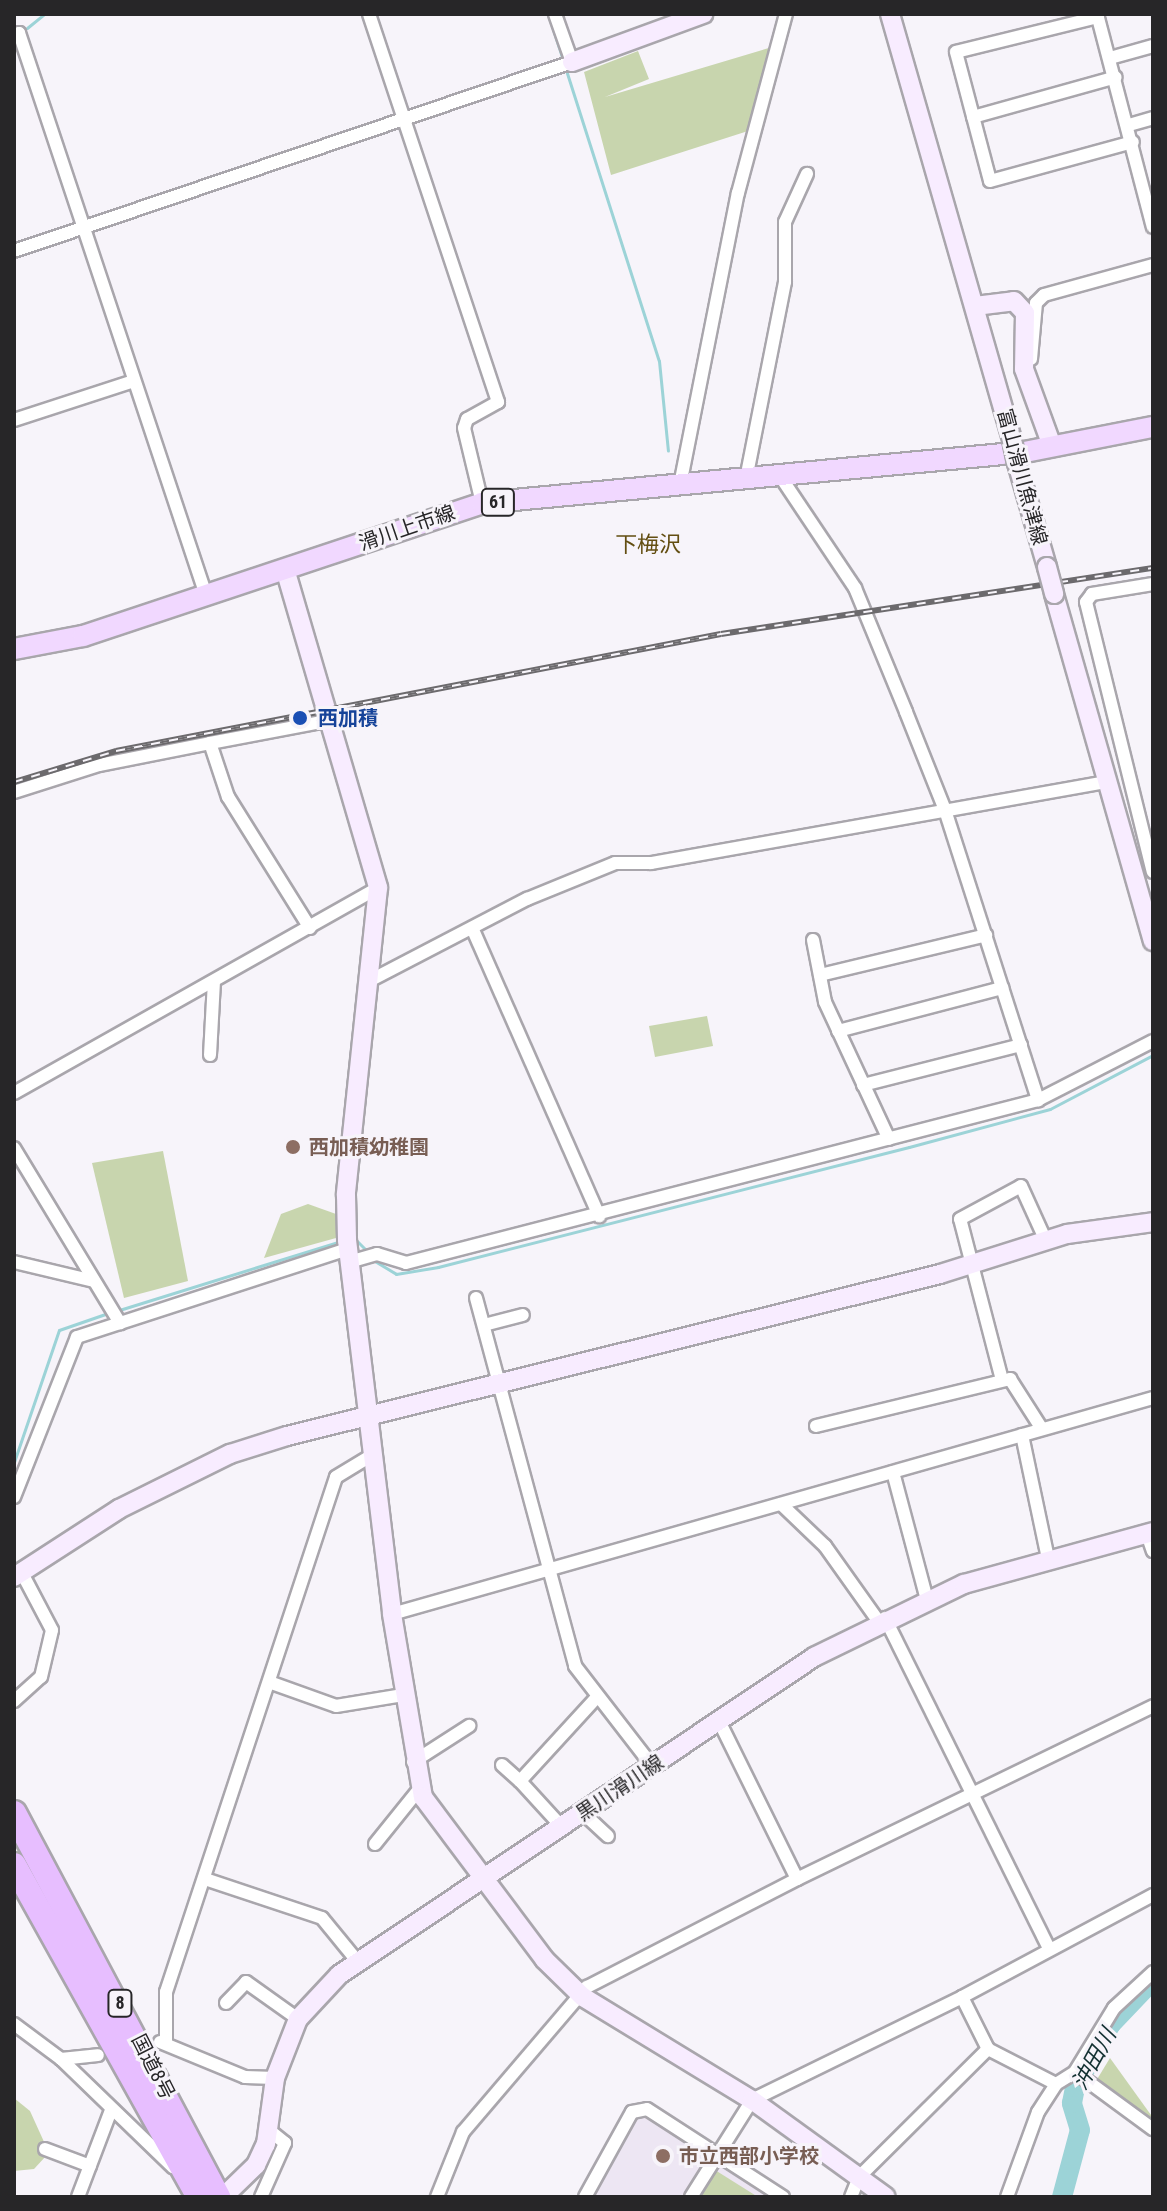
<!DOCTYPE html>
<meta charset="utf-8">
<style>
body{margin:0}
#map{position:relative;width:1167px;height:2211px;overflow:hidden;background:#f7f4fa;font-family:"Roboto Condensed","Noto Sans JP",sans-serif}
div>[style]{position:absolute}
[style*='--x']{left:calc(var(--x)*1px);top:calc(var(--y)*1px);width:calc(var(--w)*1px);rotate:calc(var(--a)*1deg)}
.built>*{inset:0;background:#ede6f3}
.green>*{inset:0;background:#c8d5ae}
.stream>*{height:3px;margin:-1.5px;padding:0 1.5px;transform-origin:1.5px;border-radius:1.5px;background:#9cd3d7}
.river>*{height:20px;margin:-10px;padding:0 10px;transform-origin:10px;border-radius:10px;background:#9cd3d7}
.roads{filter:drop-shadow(2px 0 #a9a6ac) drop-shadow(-2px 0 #a9a6ac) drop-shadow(0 2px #a9a6ac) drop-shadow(0 -2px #a9a6ac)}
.street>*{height:12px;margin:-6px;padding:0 6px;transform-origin:6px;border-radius:6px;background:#fff}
.secondary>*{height:18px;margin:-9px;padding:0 9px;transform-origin:9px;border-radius:9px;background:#f8ecff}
.primary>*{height:20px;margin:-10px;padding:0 10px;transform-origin:10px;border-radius:10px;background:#f1d8ff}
.highway>*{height:24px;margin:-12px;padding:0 12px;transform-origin:12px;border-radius:12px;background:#e7beff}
.rail>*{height:6px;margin-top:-3px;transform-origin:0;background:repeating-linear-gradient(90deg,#f7f4fa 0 9px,#6c6a6d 0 18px);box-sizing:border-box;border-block:2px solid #6c6a6d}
.bridges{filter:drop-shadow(2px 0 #a9a6ac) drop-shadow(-2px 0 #a9a6ac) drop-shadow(0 2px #a9a6ac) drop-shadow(0 -2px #a9a6ac)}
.secondary-bridge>*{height:18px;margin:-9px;padding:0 9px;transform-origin:9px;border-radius:9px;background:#f8ecff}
.dots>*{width:22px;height:22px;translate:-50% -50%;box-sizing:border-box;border:4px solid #f7f4fa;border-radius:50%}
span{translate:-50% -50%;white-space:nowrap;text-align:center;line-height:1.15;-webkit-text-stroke:6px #f7f4fa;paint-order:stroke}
.shield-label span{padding:2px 6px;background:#f7f4fa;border:2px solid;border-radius:6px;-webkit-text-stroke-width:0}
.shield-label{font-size:18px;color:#272628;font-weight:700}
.street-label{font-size:20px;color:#272628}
.transit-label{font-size:20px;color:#164399;font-weight:700}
.left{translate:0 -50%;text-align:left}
.education-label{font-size:20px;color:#785e54;font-weight:700}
.neighbourhood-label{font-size:22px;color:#634e12}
.water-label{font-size:22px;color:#133132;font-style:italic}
.frame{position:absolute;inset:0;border:16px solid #272628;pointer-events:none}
</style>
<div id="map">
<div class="built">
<div style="clip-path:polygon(646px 2113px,778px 2197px,590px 2197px,635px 2116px)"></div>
</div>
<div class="green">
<div style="clip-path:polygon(772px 47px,748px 131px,611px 175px,584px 72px,638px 51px,649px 79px,605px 97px)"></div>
<div style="clip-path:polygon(707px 1016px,713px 1046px,655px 1057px,649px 1026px)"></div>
<div style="clip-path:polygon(163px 1151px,188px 1281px,124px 1298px,92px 1163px)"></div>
<div style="clip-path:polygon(308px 1204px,336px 1214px,336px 1238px,264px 1258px,281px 1214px)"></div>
<div style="clip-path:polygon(1110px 2058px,1151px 2115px,1153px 2123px,1096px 2081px)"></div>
<div style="clip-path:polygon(14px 2098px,30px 2111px,45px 2144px,46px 2156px,34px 2169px,14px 2171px)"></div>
<div style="clip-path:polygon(715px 2170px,758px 2197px,700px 2197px)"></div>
</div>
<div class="stream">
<div style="--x:548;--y:14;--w:52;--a:71.9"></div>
<div style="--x:27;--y:28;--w:22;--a:-39"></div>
<div style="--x:566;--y:70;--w:305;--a:72.3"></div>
<div style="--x:659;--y:361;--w:90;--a:84.3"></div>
<div style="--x:353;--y:1237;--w:23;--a:45"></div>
<div style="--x:373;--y:1260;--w:27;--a:31"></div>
<div style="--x:396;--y:1274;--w:43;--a:-9.5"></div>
<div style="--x:438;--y:1267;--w:486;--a:-14.3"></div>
<div style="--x:909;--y:1147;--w:146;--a:-15.1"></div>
<div style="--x:1050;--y:1109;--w:116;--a:-27.7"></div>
<div style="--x:116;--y:1311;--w:236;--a:-17.3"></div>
<div style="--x:14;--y:1462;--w:139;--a:-71.2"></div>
<div style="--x:59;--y:1330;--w:52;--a:-19.1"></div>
</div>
<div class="river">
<div style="--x:1062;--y:2197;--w:69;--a:-75"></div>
<div style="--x:1080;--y:2130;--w:28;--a:-107"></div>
<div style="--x:1072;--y:2103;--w:16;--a:-79"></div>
<div style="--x:1075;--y:2087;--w:73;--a:-60.3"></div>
<div style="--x:1111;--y:2024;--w:61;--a:-46.3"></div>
</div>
<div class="roads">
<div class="street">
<div style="--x:369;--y:14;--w:409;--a:71.6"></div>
<div style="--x:498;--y:402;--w:35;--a:151"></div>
<div style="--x:467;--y:419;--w:9;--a:108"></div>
<div style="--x:464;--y:428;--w:77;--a:76.5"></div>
<div style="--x:1097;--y:14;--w:220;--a:75.3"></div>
<div style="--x:1098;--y:17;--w:146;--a:166.2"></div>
<div style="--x:956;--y:52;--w:133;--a:75.2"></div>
<div style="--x:990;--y:181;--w:148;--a:-15.3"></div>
<div style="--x:14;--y:36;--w:6;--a:-31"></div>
<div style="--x:19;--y:33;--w:592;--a:71.6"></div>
<div style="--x:1110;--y:58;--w:45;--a:-15.6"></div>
<div style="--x:973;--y:117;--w:148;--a:-15.6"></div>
<div style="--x:1129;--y:125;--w:25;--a:-16"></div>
<div style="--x:14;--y:251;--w:589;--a:-18.71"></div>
<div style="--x:572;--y:62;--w:51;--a:-109.5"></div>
<div style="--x:1031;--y:359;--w:56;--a:-84.9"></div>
<div style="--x:1036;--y:303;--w:11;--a:-45"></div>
<div style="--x:1044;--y:295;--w:113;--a:-15.4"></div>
<div style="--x:14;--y:420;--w:126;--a:-18"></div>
<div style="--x:780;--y:476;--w:135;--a:56.2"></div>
<div style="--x:855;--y:588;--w:134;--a:67.6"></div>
<div style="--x:906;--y:712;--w:105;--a:68.3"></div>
<div style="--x:945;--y:810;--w:305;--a:72.2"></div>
<div style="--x:746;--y:479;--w:201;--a:-78.8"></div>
<div style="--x:785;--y:282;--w:60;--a:-90"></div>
<div style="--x:785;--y:222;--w:53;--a:-65.4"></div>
<div style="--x:680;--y:485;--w:298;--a:-78.8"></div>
<div style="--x:738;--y:193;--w:185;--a:-75"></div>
<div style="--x:1153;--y:584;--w:62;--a:170.7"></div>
<div style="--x:1092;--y:594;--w:10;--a:127"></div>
<div style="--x:1086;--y:602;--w:278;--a:76.1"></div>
<div style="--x:14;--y:792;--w:89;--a:-17.6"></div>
<div style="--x:99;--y:765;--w:113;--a:-11.2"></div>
<div style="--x:310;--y:928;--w:155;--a:-122"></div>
<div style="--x:228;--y:797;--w:57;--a:-108.4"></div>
<div style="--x:210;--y:743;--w:118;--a:-10.7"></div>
<div style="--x:473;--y:930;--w:313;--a:66.2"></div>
<div style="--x:813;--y:940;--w:63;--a:79"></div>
<div style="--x:825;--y:1002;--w:151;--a:65"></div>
<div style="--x:820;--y:975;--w:171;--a:-13.5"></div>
<div style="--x:373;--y:979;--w:174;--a:-27.5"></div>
<div style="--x:527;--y:899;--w:95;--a:-22.2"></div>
<div style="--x:615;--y:863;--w:36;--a:0"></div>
<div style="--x:651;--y:863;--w:464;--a:-10.1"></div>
<div style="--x:838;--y:1031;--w:170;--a:-14.7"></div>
<div style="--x:210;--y:1055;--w:74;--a:-86.9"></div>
<div style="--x:863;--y:1085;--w:163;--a:-14.2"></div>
<div style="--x:14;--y:1093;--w:418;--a:-29.4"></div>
<div style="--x:14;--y:1148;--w:205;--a:58.8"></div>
<div style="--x:14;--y:1262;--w:82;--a:13.4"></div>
<div style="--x:349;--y:1262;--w:29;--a:-16"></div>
<div style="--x:377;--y:1254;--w:30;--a:17"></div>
<div style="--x:406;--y:1263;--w:653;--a:-14.46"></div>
<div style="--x:1038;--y:1100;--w:129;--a:-27.2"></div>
<div style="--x:476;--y:1298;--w:381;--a:74.9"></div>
<div style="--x:575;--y:1666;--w:128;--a:52.3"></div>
<div style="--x:484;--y:1325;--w:40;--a:-14.4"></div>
<div style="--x:1002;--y:1380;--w:166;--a:-104.6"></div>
<div style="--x:960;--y:1219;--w:69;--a:-28.4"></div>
<div style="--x:1021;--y:1186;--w:60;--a:65.6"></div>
<div style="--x:816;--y:1426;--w:200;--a:-13.6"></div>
<div style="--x:1010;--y:1379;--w:59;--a:57.4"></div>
<div style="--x:1022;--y:1435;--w:126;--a:78.1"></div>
<div style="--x:893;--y:1472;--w:132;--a:75.1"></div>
<div style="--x:14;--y:1497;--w:172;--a:-68.5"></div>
<div style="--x:77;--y:1337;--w:285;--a:-18"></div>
<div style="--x:781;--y:1504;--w:61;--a:43.7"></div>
<div style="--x:825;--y:1546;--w:93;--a:54.6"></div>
<div style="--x:1147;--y:1534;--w:18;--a:71"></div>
<div style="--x:392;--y:1614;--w:791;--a:-15.85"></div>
<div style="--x:885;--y:1618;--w:367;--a:63.6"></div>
<div style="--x:269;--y:1682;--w:71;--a:19.7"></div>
<div style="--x:336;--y:1706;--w:68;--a:-9.3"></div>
<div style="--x:14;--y:1701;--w:36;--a:-42"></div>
<div style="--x:41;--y:1677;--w:48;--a:-76.8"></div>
<div style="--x:52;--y:1630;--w:64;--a:-117.8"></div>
<div style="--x:719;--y:1721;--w:176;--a:63.7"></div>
<div style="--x:797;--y:1879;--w:396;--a:-25.9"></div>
<div style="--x:413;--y:1762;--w:67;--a:-32.7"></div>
<div style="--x:502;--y:1765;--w:24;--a:42"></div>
<div style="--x:583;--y:1813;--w:34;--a:43"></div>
<div style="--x:562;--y:1827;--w:62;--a:-132.4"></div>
<div style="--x:520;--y:1781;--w:113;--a:-47.5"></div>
<div style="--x:375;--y:1844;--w:72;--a:-51.2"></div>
<div style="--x:205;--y:1879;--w:123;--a:18.4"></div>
<div style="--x:322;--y:1918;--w:57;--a:50.7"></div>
<div style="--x:226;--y:2003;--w:29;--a:-46"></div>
<div style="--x:246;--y:1982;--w:64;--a:35.4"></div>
<div style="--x:14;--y:2024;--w:59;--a:36.7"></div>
<div style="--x:61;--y:2059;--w:37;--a:-6"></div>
<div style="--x:166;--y:2041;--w:49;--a:-90"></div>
<div style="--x:166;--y:1992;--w:542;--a:-71.73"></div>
<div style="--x:336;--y:1477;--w:44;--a:-31.2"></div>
<div style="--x:160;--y:2042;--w:92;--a:22.4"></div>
<div style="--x:245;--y:2077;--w:30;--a:2"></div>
<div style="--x:61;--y:2059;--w:156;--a:44"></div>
<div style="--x:1075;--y:2072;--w:97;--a:36.2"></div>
<div style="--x:1056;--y:2084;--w:76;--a:-152.8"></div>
<div style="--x:988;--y:2049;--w:58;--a:-116.6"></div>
<div style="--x:962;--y:1997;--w:217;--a:-28.1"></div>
<div style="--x:45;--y:2149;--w:48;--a:20.7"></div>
<div style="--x:78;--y:2197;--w:93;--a:-69.2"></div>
<div style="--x:261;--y:2197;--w:59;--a:-66"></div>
<div style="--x:285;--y:2143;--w:22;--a:-141"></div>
<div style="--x:437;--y:2197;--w:70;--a:-68.2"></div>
<div style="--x:463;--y:2132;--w:191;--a:-49.5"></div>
<div style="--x:587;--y:1987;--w:236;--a:-27.2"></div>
<div style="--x:585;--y:2197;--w:97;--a:-61.1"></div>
<div style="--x:632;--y:2112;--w:15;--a:-11"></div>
<div style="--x:647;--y:2109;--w:162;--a:32.9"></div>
<div style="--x:691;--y:2197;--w:115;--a:-57.8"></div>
<div style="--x:752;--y:2100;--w:234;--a:-26.1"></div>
<div style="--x:851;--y:2197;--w:22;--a:-68"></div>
<div style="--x:859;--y:2177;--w:182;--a:-44.8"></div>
<div style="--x:1007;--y:2197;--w:90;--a:-70"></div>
<div style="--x:1038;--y:2112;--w:33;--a:-57"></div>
<div style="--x:1056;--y:2084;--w:22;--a:-32"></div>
<div style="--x:1075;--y:2072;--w:75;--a:-58.6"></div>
<div style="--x:1114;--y:2008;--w:53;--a:-42.7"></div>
</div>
<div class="secondary">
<div style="--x:890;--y:14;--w:443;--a:74"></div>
<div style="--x:572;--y:62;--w:140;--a:-20.1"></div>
<div style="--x:975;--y:306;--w:39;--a:-7"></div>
<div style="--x:1014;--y:301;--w:16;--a:47"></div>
<div style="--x:1025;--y:313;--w:56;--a:91"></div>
<div style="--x:1024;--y:369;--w:82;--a:70"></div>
<div style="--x:1017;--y:463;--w:108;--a:73.9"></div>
<div style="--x:285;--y:569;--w:332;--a:73.7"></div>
<div style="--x:378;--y:888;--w:309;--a:96"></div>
<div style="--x:346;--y:1195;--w:45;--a:88.7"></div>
<div style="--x:347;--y:1240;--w:377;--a:83.1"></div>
<div style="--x:392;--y:1614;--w:186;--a:80.4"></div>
<div style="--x:423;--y:1797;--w:202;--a:53.2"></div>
<div style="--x:544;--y:1959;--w:54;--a:44.3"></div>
<div style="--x:583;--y:1997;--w:198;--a:31.4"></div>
<div style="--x:752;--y:2100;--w:165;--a:35.9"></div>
<div style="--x:1054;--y:594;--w:361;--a:74.1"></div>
<div style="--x:14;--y:1577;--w:125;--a:-32.9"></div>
<div style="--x:119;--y:1509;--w:124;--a:-26.4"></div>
<div style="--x:230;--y:1454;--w:60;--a:-17.5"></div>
<div style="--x:287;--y:1436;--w:673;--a:-13.93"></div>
<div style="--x:940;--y:1274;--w:133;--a:-17.5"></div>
<div style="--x:1067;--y:1234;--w:87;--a:-7.9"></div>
<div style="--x:223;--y:2197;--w:46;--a:-44.1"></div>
<div style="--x:256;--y:2165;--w:23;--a:-65"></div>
<div style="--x:266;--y:2144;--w:67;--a:-82.2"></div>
<div style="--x:275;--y:2078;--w:63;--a:-68.7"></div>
<div style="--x:298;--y:2019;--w:60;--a:-47"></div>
<div style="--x:339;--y:1975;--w:572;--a:-33.8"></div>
<div style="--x:814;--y:1657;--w:167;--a:-26"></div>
<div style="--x:964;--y:1584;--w:196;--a:-15.4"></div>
</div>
<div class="primary">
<div style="--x:1025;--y:452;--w:130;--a:-11.1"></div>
<div style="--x:14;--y:649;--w:70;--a:-10.7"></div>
<div style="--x:83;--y:636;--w:421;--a:-18.4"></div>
<div style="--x:482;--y:503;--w:523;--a:-5.37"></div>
</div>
<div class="highway">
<div style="--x:14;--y:1813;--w:435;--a:62"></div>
<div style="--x:14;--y:1865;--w:380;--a:60.9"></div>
</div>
</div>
<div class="rail">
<div style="--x:14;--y:782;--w:107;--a:-16.9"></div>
<div style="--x:116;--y:751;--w:616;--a:-10.95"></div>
<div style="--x:721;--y:634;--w:437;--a:-8.7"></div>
</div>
<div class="bridges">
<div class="secondary-bridge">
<div style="--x:1012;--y:440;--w:24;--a:78"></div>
<div style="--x:1047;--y:567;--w:28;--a:75"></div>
</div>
</div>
<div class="dots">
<div style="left:300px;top:718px;background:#1a4fb4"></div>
<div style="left:293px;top:1147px;background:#8d6e63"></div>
<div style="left:663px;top:2156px;background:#8d6e63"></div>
</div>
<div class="shield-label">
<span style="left:498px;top:502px">61</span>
<span style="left:120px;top:2003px">8</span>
</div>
<div class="street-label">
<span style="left:1022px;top:477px;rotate:75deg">富山滑川魚津線</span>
<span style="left:407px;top:528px;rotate:-19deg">滑川上市線</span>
<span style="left:620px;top:1788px;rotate:-34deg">黒川滑川線</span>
<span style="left:153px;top:2067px;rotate:63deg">国道8号</span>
</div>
<div class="transit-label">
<span class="left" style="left:318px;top:718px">西加積</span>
</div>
<div class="education-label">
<span class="left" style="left:309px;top:1147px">西加積幼稚園</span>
<span class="left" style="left:679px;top:2156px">市立西部小学校</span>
</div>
<div class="neighbourhood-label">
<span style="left:648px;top:545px">下梅沢</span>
</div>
<div class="water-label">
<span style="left:1094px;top:2059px;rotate:-61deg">沖田川</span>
</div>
<div class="frame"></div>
</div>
